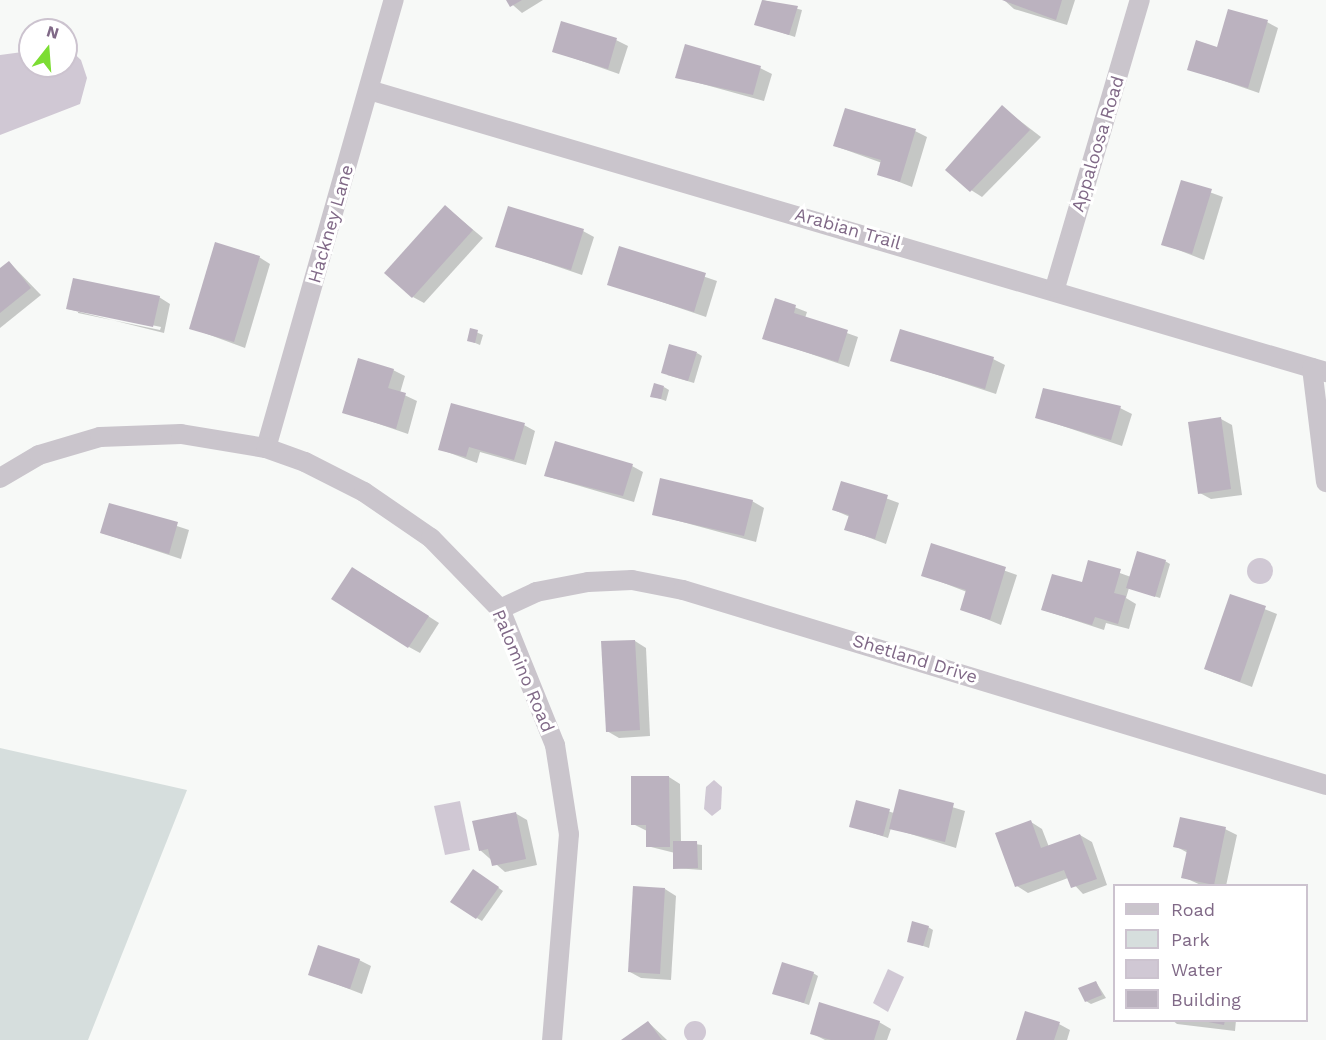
<!DOCTYPE html>
<style>
body{margin:0}
#map{position:relative;width:1326px;height:1040px;overflow:hidden;background:#f7f9f7;font-family:"Work Sans",sans-serif}
div>[style]{position:absolute}
[style*='--x']{left:calc(var(--x)*1px);top:calc(var(--y)*1px);width:calc(var(--w)*1px);rotate:calc(var(--a)*1deg)}
.green>*{inset:0;background:#d6dedd}
.water>*{inset:0;background:#d0c8d4}
.round{border-radius:50%}
.shadow>*{inset:0;background:#0003}
.building>*{inset:0;background:#bbb2bf}
.minor>*{height:20px;margin:-10px;padding:0 10px;transform-origin:10px;border-radius:10px;background:#cac5cc}
span{translate:-50% -50%;white-space:nowrap;text-align:center;line-height:1.15;-webkit-text-stroke:6px #fff;paint-order:stroke}
.street-label{font-size:18px;color:#806987}
.legend{position:absolute;left:1113px;top:884px;width:195px;height:138px;box-sizing:border-box;background:#fff;border:2px solid #ccc3cf;margin:0;padding:8px 10px;list-style:none;font-size:18px;color:#806987}
.legend li{display:flex;align-items:center;gap:12px;height:30px}
.legend b{width:30px;border:2px solid #ccc3cf}
.north{position:absolute;left:18px;top:18px;width:60px;height:60px;box-sizing:border-box;background:#fff;border:2px solid #ccc3cf;border-radius:50%;rotate:17deg;font-size:16px;font-weight:700;line-height:24px;text-align:center;color:#806987}
.north::after{content:'';display:block;margin:auto;width:21px;height:27px;background:#7cdd33;clip-path:polygon(50% 0,100% 100%,50% 72%,0 100%)}
</style>
<div id="map">
<div class="green">
<div style="clip-path:polygon(0 748px,187px 790px,88px 1040px,0 1040px)"></div>
</div>
<div class="water">
<div style="clip-path:polygon(66px 46px,81px 60px,87px 78px,80px 104px,0 135px,0 55px,30px 51px,30px 66px,66px 66px)"></div>
<div class="round" style="left:1247px;top:558px;width:26px;height:26px"></div>
<div style="clip-path:polygon(714px 780px,722px 787px,721px 809px,712px 816px,704px 809px,706px 787px)"></div>
<div style="clip-path:polygon(460px 801px,470px 850px,445px 855px,434px 806px)"></div>
<div style="clip-path:polygon(888px 969px,904px 977px,888px 1012px,873px 1003px)"></div>
<div class="round" style="left:684px;top:1021px;width:22px;height:22px"></div>
</div>
<div class="shadow">
<div style="clip-path:polygon(507px 0,543px 0,522px 13px)"></div>
<div style="clip-path:polygon(763px 0,802px 10px,795px 37px,756px 24px)"></div>
<div style="clip-path:polygon(1004px 0,1075px 0,1067px 25px,1014px 9px)"></div>
<div style="clip-path:polygon(1267px 22px,1278px 28px,1259px 93px,1189px 69px)"></div>
<div style="clip-path:polygon(616px 40px,628px 46px,619px 74px,553px 51px)"></div>
<div style="clip-path:polygon(760px 68px,772px 74px,764px 101px,677px 77px)"></div>
<div style="clip-path:polygon(1002px 107px,1041px 137px,982px 197px,971px 190px)"></div>
<div style="clip-path:polygon(915px 131px,927px 137px,912px 187px,879px 174px,882px 163px,835px 146px)"></div>
<div style="clip-path:polygon(1182px 182px,1223px 197px,1204px 260px,1163px 244px)"></div>
<div style="clip-path:polygon(446px 207px,483px 238px,424px 303px,413px 297px)"></div>
<div style="clip-path:polygon(583px 231px,594px 237px,582px 275px,497px 246px)"></div>
<div style="clip-path:polygon(620px 248px,717px 281px,706px 317px,609px 284px)"></div>
<div style="clip-path:polygon(259px 257px,270px 264px,245px 348px,191px 328px)"></div>
<div style="clip-path:polygon(9px 262px,41px 295px,0 328px,0 270px)"></div>
<div style="clip-path:polygon(evenodd,159px 297px,170px 304px,164px 333px,68px 309px,159px 297px,78px 310px,161px 327px,160px 330px,78px 313px,78px 310px)"></div>
<div style="clip-path:polygon(776px 300px,807px 312px,805px 318px,858px 337px,849px 367px,764px 338px)"></div>
<div style="clip-path:polygon(471px 330px,483px 335px,480px 345px,468px 340px)"></div>
<div style="clip-path:polygon(697px 353px,702px 356px,694px 383px,667px 375px)"></div>
<div style="clip-path:polygon(993px 359px,1005px 365px,996px 394px,892px 360px)"></div>
<div style="clip-path:polygon(393px 370px,405px 376px,400px 393px,417px 401px,408px 434px,344px 412px)"></div>
<div style="clip-path:polygon(664px 387px,669px 390px,666px 401px,652px 396px)"></div>
<div style="clip-path:polygon(1120px 408px,1132px 414px,1122px 446px,1036px 417px)"></div>
<div style="clip-path:polygon(1221px 419px,1232px 425px,1242px 495px,1211px 499px,1200px 493px)"></div>
<div style="clip-path:polygon(524px 425px,535px 431px,526px 465px,480px 452px,477px 463px,439px 449px)"></div>
<div style="clip-path:polygon(632px 466px,643px 472px,634px 502px,546px 476px)"></div>
<div style="clip-path:polygon(842px 482px,899px 503px,886px 544px,846px 529px,850px 517px,834px 510px)"></div>
<div style="clip-path:polygon(752px 501px,764px 508px,756px 542px,653px 514px)"></div>
<div style="clip-path:polygon(110px 504px,189px 530px,181px 559px,102px 533px)"></div>
<div style="clip-path:polygon(932px 545px,1017px 575px,1001px 625px,962px 609px,967px 592px,923px 575px)"></div>
<div style="clip-path:polygon(1165px 561px,1170px 564px,1160px 598px,1129px 588px,1126px 598px,1136px 604px,1129px 629px,1106px 623px,1104px 630px,1043px 610px,1083px 584px,1089px 562px,1131px 577px)"></div>
<div style="clip-path:polygon(364px 575px,439px 623px,420px 653px,409px 647px)"></div>
<div style="clip-path:polygon(1231px 596px,1277px 614px,1252px 687px,1205px 669px)"></div>
<div style="clip-path:polygon(635px 641px,646px 648px,650px 736px,619px 738px,607px 731px)"></div>
<div style="clip-path:polygon(669px 777px,680px 784px,681px 842px,702px 845px,702px 870px,675px 868px,675px 853px,647px 846px,647px 831px,633px 824px)"></div>
<div style="clip-path:polygon(900px 791px,965px 811px,956px 848px,891px 828px,888px 838px,851px 826px,857px 802px,894px 813px)"></div>
<div style="clip-path:polygon(515px 813px,527px 820px,537px 865px,505px 872px,480px 850px)"></div>
<div style="clip-path:polygon(1031px 822px,1042px 829px,1049px 847px,1080px 835px,1092px 842px,1107px 885px,1083px 894px,1068px 878px,1028px 893px,1017px 886px)"></div>
<div style="clip-path:polygon(1225px 829px,1237px 835px,1226px 886px,1203px 886px,1183px 877px,1188px 853px,1175px 846px)"></div>
<div style="clip-path:polygon(479px 874px,503px 891px,482px 921px,477px 918px)"></div>
<div style="clip-path:polygon(665px 889px,676px 896px,671px 980px,641px 978px,630px 972px)"></div>
<div style="clip-path:polygon(928px 927px,933px 930px,929px 948px,909px 941px)"></div>
<div style="clip-path:polygon(359px 960px,371px 966px,362px 994px,310px 974px)"></div>
<div style="clip-path:polygon(813px 973px,818px 976px,809px 1005px,774px 993px)"></div>
<div style="clip-path:polygon(1096px 982px,1106px 998px,1091px 1004px,1086px 1001px)"></div>
<div style="clip-path:polygon(1172px 1020px,1236px 1020px,1235px 1031px,1177px 1024px)"></div>
<div style="clip-path:polygon(648px 1022px,667px 1040px,623px 1040px)"></div>
<div style="clip-path:polygon(879px 1022px,891px 1029px,887px 1040px,825px 1040px,811px 1033px)"></div>
<div style="clip-path:polygon(1059px 1024px,1070px 1030px,1067px 1040px,1018px 1040px)"></div>
</div>
<div class="building">
<div style="clip-path:polygon(506px 0,522px 0,510px 7px)"></div>
<div style="clip-path:polygon(762px 0,798px 6px,789px 35px,754px 25px)"></div>
<div style="clip-path:polygon(1002px 0,1062px 0,1056px 20px)"></div>
<div style="clip-path:polygon(1228px 9px,1268px 20px,1248px 88px,1187px 70px,1196px 40px,1217px 47px)"></div>
<div style="clip-path:polygon(561px 21px,617px 38px,608px 69px,552px 52px)"></div>
<div style="clip-path:polygon(685px 44px,761px 66px,753px 95px,675px 78px)"></div>
<div style="clip-path:polygon(1002px 105px,1030px 130px,970px 192px,945px 170px)"></div>
<div style="clip-path:polygon(845px 108px,916px 129px,900px 182px,877px 175px,881px 160px,833px 146px)"></div>
<div style="clip-path:polygon(1181px 180px,1212px 189px,1192px 254px,1161px 245px)"></div>
<div style="clip-path:polygon(445px 205px,473px 230px,412px 298px,384px 273px)"></div>
<div style="clip-path:polygon(508px 206px,584px 229px,571px 270px,495px 247px)"></div>
<div style="clip-path:polygon(215px 242px,260px 256px,234px 342px,189px 329px)"></div>
<div style="clip-path:polygon(619px 246px,706px 273px,694px 312px,607px 285px)"></div>
<div style="clip-path:polygon(9px 261px,31px 288px,0 313px,0 268px)"></div>
<div style="clip-path:polygon(73px 278px,160px 296px,153px 327px,66px 309px)"></div>
<div style="clip-path:polygon(775px 298px,796px 305px,794px 313px,848px 330px,838px 362px,762px 339px)"></div>
<div style="clip-path:polygon(470px 328px,478px 330px,475px 343px,467px 341px)"></div>
<div style="clip-path:polygon(900px 329px,994px 357px,985px 389px,890px 361px)"></div>
<div style="clip-path:polygon(669px 344px,697px 352px,688px 381px,661px 373px)"></div>
<div style="clip-path:polygon(358px 358px,394px 369px,388px 388px,406px 393px,396px 429px,342px 413px)"></div>
<div style="clip-path:polygon(654px 383px,664px 386px,661px 399px,650px 397px)"></div>
<div style="clip-path:polygon(1043px 388px,1121px 406px,1111px 440px,1035px 418px)"></div>
<div style="clip-path:polygon(451px 403px,525px 423px,514px 460px,469px 447px,466px 457px,438px 450px)"></div>
<div style="clip-path:polygon(1221px 417px,1231px 489px,1198px 494px,1188px 422px)"></div>
<div style="clip-path:polygon(555px 441px,633px 464px,623px 496px,544px 476px)"></div>
<div style="clip-path:polygon(660px 478px,753px 500px,744px 536px,652px 515px)"></div>
<div style="clip-path:polygon(841px 481px,888px 495px,875px 539px,844px 530px,849px 515px,832px 510px)"></div>
<div style="clip-path:polygon(109px 503px,178px 522px,169px 554px,100px 533px)"></div>
<div style="clip-path:polygon(931px 543px,1006px 567px,990px 620px,960px 610px,966px 590px,921px 576px)"></div>
<div style="clip-path:polygon(1137px 551px,1166px 560px,1155px 597px,1126px 588px)"></div>
<div style="clip-path:polygon(1088px 560px,1121px 569px,1114px 593px,1126px 596px,1118px 624px,1095px 617px,1092px 625px,1041px 610px,1052px 574px,1082px 582px)"></div>
<div style="clip-path:polygon(352px 567px,429px 616px,408px 648px,331px 599px)"></div>
<div style="clip-path:polygon(1230px 594px,1266px 606px,1240px 682px,1204px 669px)"></div>
<div style="clip-path:polygon(635px 640px,640px 730px,606px 732px,601px 641px)"></div>
<div style="clip-path:polygon(631px 776px,669px 776px,670px 847px,646px 847px,646px 825px,631px 825px)"></div>
<div style="clip-path:polygon(899px 789px,954px 803px,945px 842px,889px 829px)"></div>
<div style="clip-path:polygon(856px 800px,890px 809px,883px 836px,849px 827px)"></div>
<div style="clip-path:polygon(516px 812px,526px 859px,492px 866px,488px 849px,479px 851px,472px 821px)"></div>
<div style="clip-path:polygon(1180px 817px,1226px 827px,1214px 885px,1181px 878px,1187px 850px,1173px 847px)"></div>
<div style="clip-path:polygon(1031px 820px,1041px 848px,1080px 834px,1097px 879px,1071px 888px,1064px 870px,1015px 887px,995px 833px)"></div>
<div style="clip-path:polygon(673px 841px,697px 841px,698px 868px,673px 869px)"></div>
<div style="clip-path:polygon(473px 869px,499px 887px,476px 919px,450px 902px)"></div>
<div style="clip-path:polygon(633px 886px,665px 888px,660px 974px,628px 972px)"></div>
<div style="clip-path:polygon(912px 921px,929px 926px,923px 946px,907px 942px)"></div>
<div style="clip-path:polygon(318px 945px,360px 959px,350px 989px,308px 975px)"></div>
<div style="clip-path:polygon(782px 962px,814px 972px,804px 1003px,772px 994px)"></div>
<div style="clip-path:polygon(1096px 981px,1102px 995px,1085px 1002px,1078px 988px)"></div>
<div style="clip-path:polygon(819px 1002px,880px 1021px,874px 1040px,831px 1040px,810px 1034px)"></div>
<div style="clip-path:polygon(1025px 1011px,1060px 1022px,1054px 1040px,1016px 1040px)"></div>
<div style="clip-path:polygon(1198px 1020px,1225px 1020px,1224px 1025px)"></div>
<div style="clip-path:polygon(648px 1021px,662px 1040px,621px 1040px)"></div>
</div>
<div class="minor">
<div style="--x:369;--y:90;--w:998;--a:16.42"></div>
<div style="--x:1055;--y:288;--w:300;--a:-73.6"></div>
<div style="--x:1312;--y:368;--w:115;--a:83"></div>
<div style="--x:266;--y:448;--w:466;--a:-74.1"></div>
<div style="--x:0;--y:478;--w:45;--a:-30.5"></div>
<div style="--x:39;--y:455;--w:64;--a:-16.4"></div>
<div style="--x:100;--y:437;--w:81;--a:-2.1"></div>
<div style="--x:181;--y:434;--w:86;--a:9.4"></div>
<div style="--x:266;--y:448;--w:41;--a:19.7"></div>
<div style="--x:305;--y:462;--w:66;--a:27"></div>
<div style="--x:364;--y:492;--w:81;--a:34.5"></div>
<div style="--x:431;--y:538;--w:99;--a:45.8"></div>
<div style="--x:500;--y:609;--w:147;--a:68"></div>
<div style="--x:555;--y:745;--w:90;--a:81.1"></div>
<div style="--x:569;--y:834;--w:207;--a:94.7"></div>
<div style="--x:500;--y:609;--w:40;--a:-25"></div>
<div style="--x:536;--y:592;--w:53;--a:-10.9"></div>
<div style="--x:588;--y:582;--w:44;--a:-2.6"></div>
<div style="--x:632;--y:580;--w:52;--a:11.1"></div>
<div style="--x:683;--y:590;--w:672;--a:16.87"></div>
</div>
<div class="street-label">
<span style="left:1098px;top:144px;rotate:-73deg">Appaloosa Road</span>
<span style="left:331px;top:224px;rotate:-74deg">Hackney Lane</span>
<span style="left:848px;top:229px;rotate:16deg">Arabian Trail</span>
<span style="left:915px;top:659px;rotate:17deg">Shetland Drive</span>
<span style="left:523px;top:671px;rotate:67deg">Palomino Road</span>
</div>
<ul class="legend">
<li><b style="height:8px;background:#cac5cc"></b>Road</li>
<li><b style="height:16px;background:#d6dedd"></b>Park</li>
<li><b style="height:16px;background:#d0c8d4"></b>Water</li>
<li><b style="height:16px;background:#bbb2bf"></b>Building</li>
</ul>
<div class="north">N</div>
</div>
